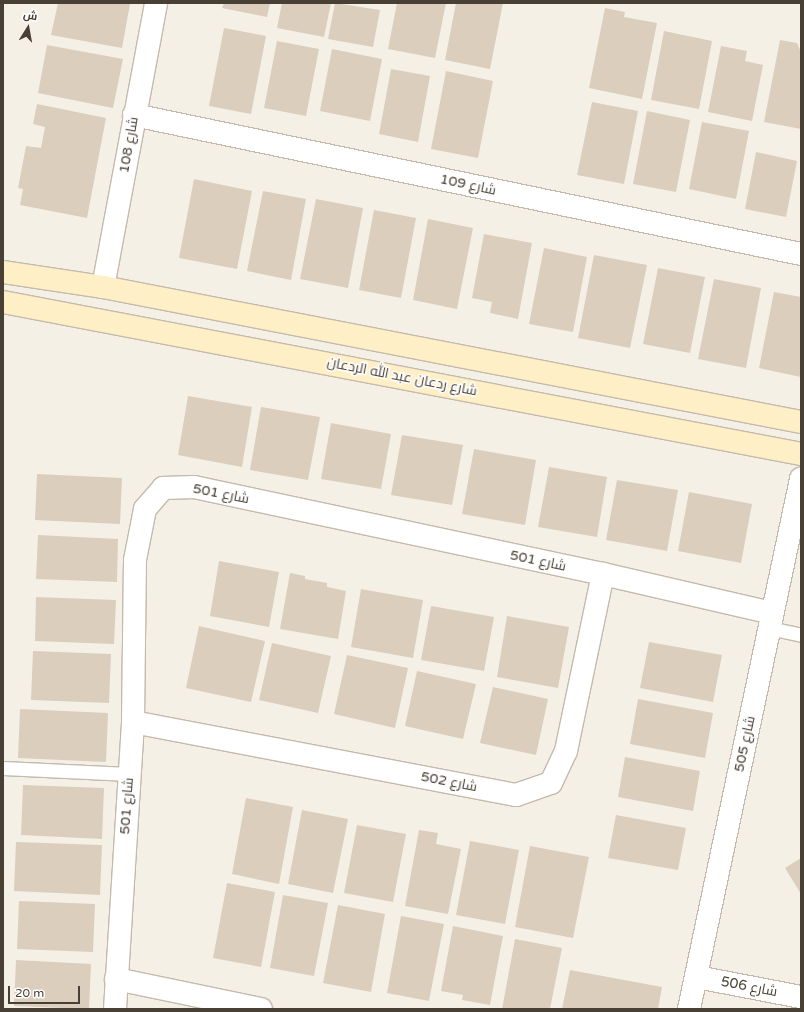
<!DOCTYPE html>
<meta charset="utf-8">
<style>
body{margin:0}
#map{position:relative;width:804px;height:1012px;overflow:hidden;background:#f5f0e6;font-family:"Varela Round",Cairo,sans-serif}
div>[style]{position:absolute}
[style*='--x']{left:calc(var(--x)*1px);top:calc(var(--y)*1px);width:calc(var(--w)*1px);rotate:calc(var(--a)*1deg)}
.building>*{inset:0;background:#dbcebd}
.roads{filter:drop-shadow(1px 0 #c4baab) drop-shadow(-1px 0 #c4baab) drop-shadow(0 1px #c4baab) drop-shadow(0 -1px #c4baab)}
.lane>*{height:13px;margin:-6.5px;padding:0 6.5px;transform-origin:6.5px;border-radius:6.5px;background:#fff}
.street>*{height:22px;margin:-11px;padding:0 11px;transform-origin:11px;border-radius:11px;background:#fff}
.secondary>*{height:22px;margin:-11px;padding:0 11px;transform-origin:11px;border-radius:11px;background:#ffefc6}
span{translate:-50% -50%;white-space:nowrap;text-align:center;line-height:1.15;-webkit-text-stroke:3px #fff;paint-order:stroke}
.street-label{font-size:14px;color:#484034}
.frame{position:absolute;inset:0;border:4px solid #484034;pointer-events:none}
.north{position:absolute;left:8px;top:8px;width:40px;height:40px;-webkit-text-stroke:3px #fff;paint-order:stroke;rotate:11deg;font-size:11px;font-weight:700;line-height:16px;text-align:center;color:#484034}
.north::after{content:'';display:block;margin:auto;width:14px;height:18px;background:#484034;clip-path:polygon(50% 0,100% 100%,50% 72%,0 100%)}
.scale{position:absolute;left:8px;top:986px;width:72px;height:18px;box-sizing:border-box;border:2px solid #484034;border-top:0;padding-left:5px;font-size:12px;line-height:14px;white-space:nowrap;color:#484034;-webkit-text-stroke:3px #fff;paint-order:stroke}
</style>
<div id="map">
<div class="building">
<div style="clip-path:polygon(58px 3px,130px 4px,122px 48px,51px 35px)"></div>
<div style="clip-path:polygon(224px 3px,270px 3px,267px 17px,222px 8px)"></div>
<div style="clip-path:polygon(282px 3px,331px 3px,324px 37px,277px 28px)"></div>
<div style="clip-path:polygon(335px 3px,380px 10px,373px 47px,328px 39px)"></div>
<div style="clip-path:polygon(397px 3px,446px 3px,435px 58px,388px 49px)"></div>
<div style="clip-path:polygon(456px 3px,503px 3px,490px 69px,445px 60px)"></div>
<div style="clip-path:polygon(605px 8px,625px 12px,624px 17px,657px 23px,642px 99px,589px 88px)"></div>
<div style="clip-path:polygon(224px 28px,266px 36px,251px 114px,209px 106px)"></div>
<div style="clip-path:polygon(664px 31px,712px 41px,699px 109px,651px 100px)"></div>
<div style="clip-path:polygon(780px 40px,797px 43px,801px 52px,801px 129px,764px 122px)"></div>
<div style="clip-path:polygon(277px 41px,319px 49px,306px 116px,264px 108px)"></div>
<div style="clip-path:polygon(47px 45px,123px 59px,113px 108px,38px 93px)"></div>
<div style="clip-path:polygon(721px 46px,747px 51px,745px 61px,763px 65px,752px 121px,708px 112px)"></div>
<div style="clip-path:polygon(332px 49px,382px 59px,370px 121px,320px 111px)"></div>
<div style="clip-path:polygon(391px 69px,430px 76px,418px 142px,379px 134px)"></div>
<div style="clip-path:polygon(446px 71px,493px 81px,478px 158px,431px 149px)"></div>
<div style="clip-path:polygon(592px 102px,638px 111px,624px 184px,577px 175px)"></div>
<div style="clip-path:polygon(37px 104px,106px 118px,87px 218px,20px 205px,23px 189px,18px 188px,26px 146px,41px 148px,45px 127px,33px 124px)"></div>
<div style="clip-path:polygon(647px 111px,690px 120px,676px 192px,633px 184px)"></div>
<div style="clip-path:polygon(702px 122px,749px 131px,736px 199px,689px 189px)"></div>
<div style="clip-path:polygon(756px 152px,797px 161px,786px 217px,745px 209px)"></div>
<div style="clip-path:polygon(194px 179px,252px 191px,237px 269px,179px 258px)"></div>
<div style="clip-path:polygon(263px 191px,306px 199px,291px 280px,247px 271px)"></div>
<div style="clip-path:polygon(316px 199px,363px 208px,348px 288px,300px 279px)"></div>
<div style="clip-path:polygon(374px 210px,416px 218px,401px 298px,359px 290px)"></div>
<div style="clip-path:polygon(428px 219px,473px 228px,457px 309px,413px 300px)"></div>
<div style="clip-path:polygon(484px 234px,532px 243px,518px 319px,490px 313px,492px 302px,472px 298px)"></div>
<div style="clip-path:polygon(544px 248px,587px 257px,573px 332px,529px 324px)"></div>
<div style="clip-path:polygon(594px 255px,647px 265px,630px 348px,578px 338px)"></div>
<div style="clip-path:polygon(658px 268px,705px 277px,690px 353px,643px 344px)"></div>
<div style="clip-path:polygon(714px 279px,761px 288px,746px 368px,698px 359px)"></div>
<div style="clip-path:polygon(774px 292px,801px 297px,801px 377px,759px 368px)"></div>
<div style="clip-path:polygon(188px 396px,252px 407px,242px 467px,178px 455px)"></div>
<div style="clip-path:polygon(261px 407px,320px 417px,308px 480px,250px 470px)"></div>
<div style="clip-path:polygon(331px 423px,391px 434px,381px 489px,321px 479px)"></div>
<div style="clip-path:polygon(402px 435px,463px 445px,452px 505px,391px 495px)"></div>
<div style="clip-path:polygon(474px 449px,536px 460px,525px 525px,462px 514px)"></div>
<div style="clip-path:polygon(549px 467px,607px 477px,597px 537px,538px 527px)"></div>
<div style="clip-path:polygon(37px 474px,122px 478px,120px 524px,35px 520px)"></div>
<div style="clip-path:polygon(617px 480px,678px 490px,667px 551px,606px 540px)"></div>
<div style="clip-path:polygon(689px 492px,752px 504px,741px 563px,678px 551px)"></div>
<div style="clip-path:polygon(38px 535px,118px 539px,117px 582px,36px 579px)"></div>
<div style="clip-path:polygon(219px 561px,279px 572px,269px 627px,210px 616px)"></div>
<div style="clip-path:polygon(290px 573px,305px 576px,305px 579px,327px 583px,327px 587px,346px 591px,338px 639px,280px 629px)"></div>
<div style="clip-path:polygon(361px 589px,423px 600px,413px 658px,351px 647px)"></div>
<div style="clip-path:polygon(36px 597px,116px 600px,114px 644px,35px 641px)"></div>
<div style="clip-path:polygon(431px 606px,494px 617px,484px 671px,421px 660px)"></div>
<div style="clip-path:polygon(507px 616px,569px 627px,558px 688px,497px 677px)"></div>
<div style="clip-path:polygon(199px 626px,265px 641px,251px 702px,186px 688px)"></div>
<div style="clip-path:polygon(649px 642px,722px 655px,713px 702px,640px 688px)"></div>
<div style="clip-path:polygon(272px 643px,331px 656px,318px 713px,259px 700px)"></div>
<div style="clip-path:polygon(33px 651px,111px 654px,109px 703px,31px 700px)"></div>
<div style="clip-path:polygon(347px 655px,408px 668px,395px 728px,334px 714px)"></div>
<div style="clip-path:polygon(417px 671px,476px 684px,463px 739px,405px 726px)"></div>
<div style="clip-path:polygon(493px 687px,548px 699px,536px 755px,480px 743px)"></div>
<div style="clip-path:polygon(638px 699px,713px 713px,705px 758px,630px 744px)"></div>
<div style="clip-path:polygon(20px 709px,108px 713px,106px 762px,18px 758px)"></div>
<div style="clip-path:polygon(625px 757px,700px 771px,693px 811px,618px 797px)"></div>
<div style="clip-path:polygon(23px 785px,104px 788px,102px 839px,21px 835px)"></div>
<div style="clip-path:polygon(246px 798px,293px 807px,279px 884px,232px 874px)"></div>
<div style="clip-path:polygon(302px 810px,348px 819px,333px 893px,288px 884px)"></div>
<div style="clip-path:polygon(616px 815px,686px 828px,678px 870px,608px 858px)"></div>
<div style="clip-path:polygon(357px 825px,406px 834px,393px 902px,344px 893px)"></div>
<div style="clip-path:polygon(419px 830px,438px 833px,436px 844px,461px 849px,448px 914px,405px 906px)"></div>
<div style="clip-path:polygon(470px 841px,519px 850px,505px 924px,456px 915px)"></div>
<div style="clip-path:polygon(16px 842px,102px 845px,100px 895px,14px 891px)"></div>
<div style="clip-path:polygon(530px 846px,589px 857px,573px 938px,515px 927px)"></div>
<div style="clip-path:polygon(801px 858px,801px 894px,785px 868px)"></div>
<div style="clip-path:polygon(227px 883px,275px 892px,261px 967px,213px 958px)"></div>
<div style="clip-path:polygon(283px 895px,328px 903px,314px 976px,270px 968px)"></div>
<div style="clip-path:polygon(19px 901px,95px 904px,93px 952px,17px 949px)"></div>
<div style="clip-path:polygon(338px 905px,385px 914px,371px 992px,323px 983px)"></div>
<div style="clip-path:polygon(401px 916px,444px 924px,429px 1001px,387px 993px)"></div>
<div style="clip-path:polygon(453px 926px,503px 936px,490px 1005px,462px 1000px,463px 995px,441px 991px)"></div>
<div style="clip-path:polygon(515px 939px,562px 948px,550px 1009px,502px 1009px)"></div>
<div style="clip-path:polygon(16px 960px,91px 964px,89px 1009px,14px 1006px)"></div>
<div style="clip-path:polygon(570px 970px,662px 987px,658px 1009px,562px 1009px)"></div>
</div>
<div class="roads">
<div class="lane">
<div style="--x:769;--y:628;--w:33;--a:12"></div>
<div style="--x:3;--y:768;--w:126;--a:2.7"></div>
</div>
<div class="street">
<div style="--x:134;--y:115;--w:681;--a:11.77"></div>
<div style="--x:103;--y:287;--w:289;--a:-79.4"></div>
<div style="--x:133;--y:722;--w:390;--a:10.8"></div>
<div style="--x:516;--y:795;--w:37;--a:-19"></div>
<div style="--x:551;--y:783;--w:35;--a:-65"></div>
<div style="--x:566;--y:751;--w:181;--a:-78.2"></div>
<div style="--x:697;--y:977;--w:106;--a:10.9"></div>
<div style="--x:116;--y:979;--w:148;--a:11.7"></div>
<div style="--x:115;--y:1009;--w:288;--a:-86.4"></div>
<div style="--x:133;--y:722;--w:162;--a:-89.3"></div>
<div style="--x:135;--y:560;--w:52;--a:-78.9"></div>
<div style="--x:145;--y:509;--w:28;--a:-49"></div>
<div style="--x:163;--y:488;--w:31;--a:-2"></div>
<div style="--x:194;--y:487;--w:418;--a:12"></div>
<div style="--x:603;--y:574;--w:173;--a:13"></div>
<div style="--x:689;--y:1009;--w:542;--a:-78.07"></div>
</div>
<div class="secondary">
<div style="--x:3;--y:272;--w:101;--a:8.5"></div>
<div style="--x:103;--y:287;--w:711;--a:10.95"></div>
<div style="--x:3;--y:302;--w:812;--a:10.78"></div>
</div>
</div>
<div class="street-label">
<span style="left:129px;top:145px;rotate:-80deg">شارع 108</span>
<span style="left:468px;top:185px;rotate:12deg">شارع 109</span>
<span style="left:402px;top:377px;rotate:11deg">شارع ردعان عبد الله الردعان</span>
<span style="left:221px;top:494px;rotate:11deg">شارع 501</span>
<span style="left:538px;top:561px;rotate:12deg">شارع 501</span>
<span style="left:745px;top:744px;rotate:-78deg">شارع 505</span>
<span style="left:449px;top:782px;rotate:11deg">شارع 502</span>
<span style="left:127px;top:806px;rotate:-86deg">شارع 501</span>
<span style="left:749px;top:987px;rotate:11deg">شارع 506</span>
</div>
<div class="frame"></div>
<div class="north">ش</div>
<div class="scale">20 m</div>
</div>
